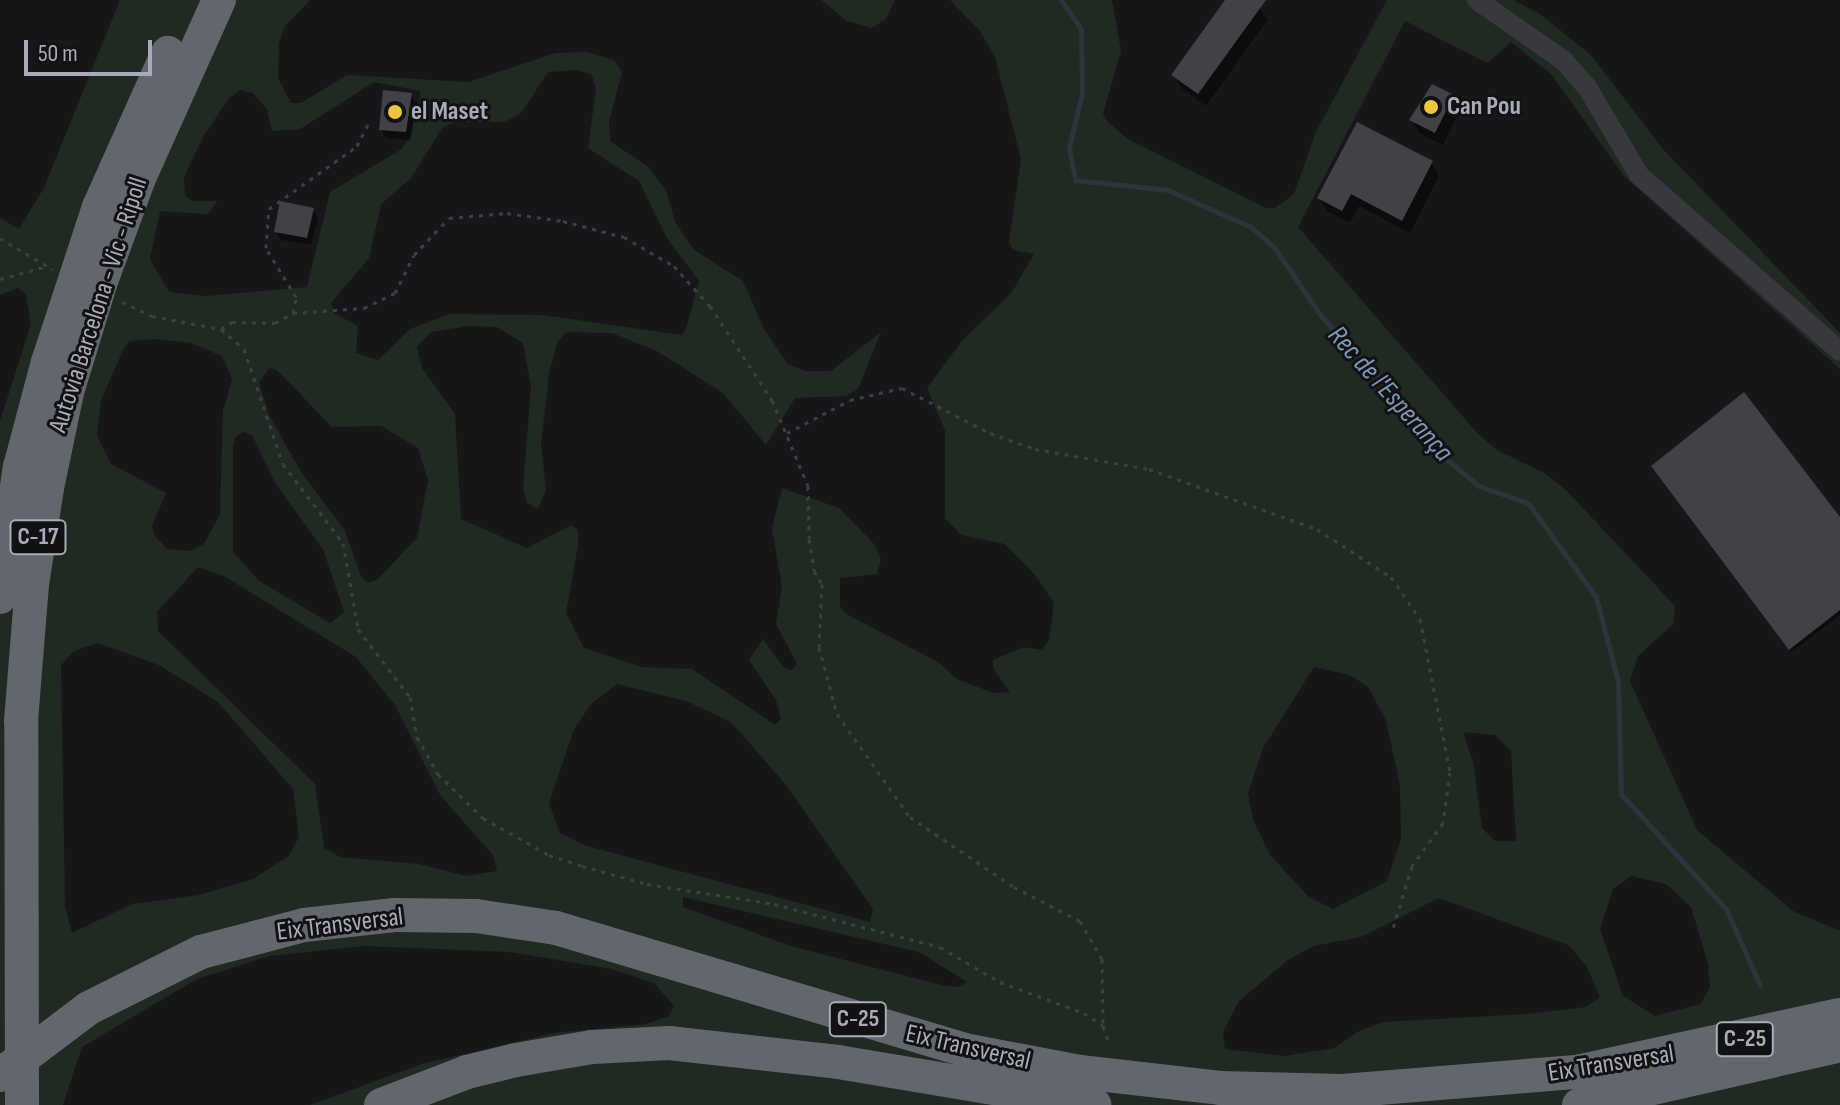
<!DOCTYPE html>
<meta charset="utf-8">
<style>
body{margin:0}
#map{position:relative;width:1840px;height:1105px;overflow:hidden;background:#171719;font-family:"Sofia Sans Condensed",sans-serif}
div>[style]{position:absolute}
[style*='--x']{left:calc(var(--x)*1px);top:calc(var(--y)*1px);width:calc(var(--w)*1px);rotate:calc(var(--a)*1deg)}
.green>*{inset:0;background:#212923}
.shadow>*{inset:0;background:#0007}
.stream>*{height:5px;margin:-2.5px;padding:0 2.5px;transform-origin:2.5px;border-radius:2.5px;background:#2d343c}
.building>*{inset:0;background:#414146}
.path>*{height:3px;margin-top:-1.5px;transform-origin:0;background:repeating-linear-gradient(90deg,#3e3f45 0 4px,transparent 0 10px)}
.street>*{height:20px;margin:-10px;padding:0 10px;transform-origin:10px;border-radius:10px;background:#38383e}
.highway>*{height:34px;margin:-17px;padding:0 17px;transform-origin:17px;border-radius:17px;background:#64666e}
.highway-bridge>*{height:34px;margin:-17px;padding:0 17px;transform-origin:17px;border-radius:17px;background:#64666e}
.dots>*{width:22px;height:22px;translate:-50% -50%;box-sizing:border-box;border:4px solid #121214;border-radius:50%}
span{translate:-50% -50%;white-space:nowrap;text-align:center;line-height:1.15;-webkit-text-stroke:6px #121214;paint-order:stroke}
.shield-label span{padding:2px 6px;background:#121214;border:2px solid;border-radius:6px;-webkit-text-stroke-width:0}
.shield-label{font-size:24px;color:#a9acb8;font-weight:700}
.poi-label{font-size:26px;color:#a9acb8;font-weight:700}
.left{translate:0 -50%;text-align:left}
.street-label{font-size:26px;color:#a9acb8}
.water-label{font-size:28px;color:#8196b2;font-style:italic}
.scale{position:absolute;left:24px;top:40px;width:128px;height:36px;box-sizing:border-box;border:4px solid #a9acb8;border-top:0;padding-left:10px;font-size:24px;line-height:28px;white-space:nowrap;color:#a9acb8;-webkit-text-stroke:6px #121214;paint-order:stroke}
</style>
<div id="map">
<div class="green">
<div style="clip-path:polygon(evenodd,120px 0,310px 0,285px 26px,279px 43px,278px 78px,291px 103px,301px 103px,347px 75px,468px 82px,556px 53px,587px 52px,614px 60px,622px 72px,609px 122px,610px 141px,647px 166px,666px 190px,675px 222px,694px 250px,743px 281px,764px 329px,787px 363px,804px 371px,831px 371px,881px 332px,858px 389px,846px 396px,795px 398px,766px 445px,723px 393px,657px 351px,612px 333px,566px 332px,557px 343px,549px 373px,541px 444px,546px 490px,538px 509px,527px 503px,523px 489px,531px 386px,523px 343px,497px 327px,469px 326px,431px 332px,417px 347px,422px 368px,455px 414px,461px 519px,527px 548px,572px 525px,578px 530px,578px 545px,566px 613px,584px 648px,642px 667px,692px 669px,775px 725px,781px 719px,776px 700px,749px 660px,763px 639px,784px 668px,791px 670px,797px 664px,776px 624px,782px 587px,772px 528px,782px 488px,839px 508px,875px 545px,881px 559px,877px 574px,840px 578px,840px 607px,846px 614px,938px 662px,957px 679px,993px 693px,1010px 692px,993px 668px,993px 660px,1023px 647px,1042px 650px,1049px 640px,1054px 603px,1036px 576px,1005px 544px,961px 535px,945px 518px,945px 430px,927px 388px,962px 341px,1012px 292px,1034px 254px,1013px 250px,1009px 242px,1021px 159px,995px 57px,980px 31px,950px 0,1112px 0,1121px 51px,1103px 114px,1108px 122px,1129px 140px,1266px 208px,1275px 208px,1294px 194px,1316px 132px,1387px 0,1513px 0,1540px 14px,1591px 55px,1662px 148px,1840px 333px,1840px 369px,1624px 176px,1551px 74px,1511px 42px,1487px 63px,1405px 21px,1298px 227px,1477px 433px,1497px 450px,1544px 473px,1566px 490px,1675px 606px,1673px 624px,1638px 656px,1630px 681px,1697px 830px,1793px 911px,1840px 931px,1840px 1105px,310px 1105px,422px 1064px,554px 1033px,646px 1024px,669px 1016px,674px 1006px,654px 983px,612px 969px,510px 952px,364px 946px,269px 956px,197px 979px,82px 1047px,63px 1105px,0 1105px,0 421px,31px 324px,26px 294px,18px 288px,0 295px,0 218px,19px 229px,44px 188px,120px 0,578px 70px,592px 75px,596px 89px,588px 148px,639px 181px,667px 238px,699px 281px,686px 329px,682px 335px,543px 315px,450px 314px,410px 329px,378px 360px,356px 353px,358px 326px,334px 313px,331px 303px,369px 258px,381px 204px,411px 178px,442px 128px,455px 122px,505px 122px,522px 112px,548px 72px,578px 70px,120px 0,374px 82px,421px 91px,411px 135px,402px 149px,330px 192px,307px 287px,205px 296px,169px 292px,150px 259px,160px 211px,208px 214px,217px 201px,192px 201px,185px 195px,184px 177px,203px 137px,229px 98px,240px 90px,253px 93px,267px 109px,272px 131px,300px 129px,374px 82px,120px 0,156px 339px,191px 343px,222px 356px,232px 379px,223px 411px,220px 514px,204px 544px,190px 551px,167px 549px,155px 536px,152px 526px,166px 493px,111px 464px,97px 436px,101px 400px,124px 348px,130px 341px,156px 339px,120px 0,269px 368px,277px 370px,332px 427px,381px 426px,418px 448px,428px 480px,417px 538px,377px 580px,367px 583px,361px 576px,345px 531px,301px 472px,269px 415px,259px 382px,269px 368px,120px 0,244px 432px,252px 435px,275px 483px,323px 549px,344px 612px,330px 623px,259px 581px,233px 552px,233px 448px,235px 437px,244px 432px,120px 0,198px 567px,224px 576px,356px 657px,395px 705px,440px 795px,493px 855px,497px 871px,466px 876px,419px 864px,340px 857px,324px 848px,315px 784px,158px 631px,157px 612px,198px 567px,120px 0,98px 643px,159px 665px,218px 702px,293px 789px,299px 837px,289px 856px,253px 879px,199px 895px,132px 904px,72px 933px,65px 907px,61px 665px,74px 651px,98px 643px,120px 0,1314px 667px,1350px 675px,1368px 687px,1386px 720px,1400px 786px,1401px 839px,1387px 881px,1333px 909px,1309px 897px,1270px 855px,1253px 820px,1248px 793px,1263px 748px,1314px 667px,120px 0,617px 684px,686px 701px,731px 722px,786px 785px,873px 909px,870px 922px,587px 846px,560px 833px,549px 803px,574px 729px,592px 703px,617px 684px,120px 0,1463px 732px,1495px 735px,1511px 751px,1516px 841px,1495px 841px,1482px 828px,1473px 762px,1463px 732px,120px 0,1631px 876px,1666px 884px,1691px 907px,1708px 964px,1710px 987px,1701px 1004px,1655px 1016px,1623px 996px,1600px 929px,1613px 889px,1631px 876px,120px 0,683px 897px,919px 952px,967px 982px,958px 987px,941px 985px,791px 946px,683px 907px,683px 897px,120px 0,1439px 898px,1568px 945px,1586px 965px,1600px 997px,1585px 1007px,1528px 1014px,1383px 1022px,1357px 1032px,1335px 1048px,1284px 1056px,1225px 1049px,1223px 1032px,1239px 1001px,1288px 960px,1313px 946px,1361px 937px,1439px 898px)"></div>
<div style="clip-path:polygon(821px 0,895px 0,886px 19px,871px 28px,847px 21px)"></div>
</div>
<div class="shadow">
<div style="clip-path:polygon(1228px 0,1252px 0,1268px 19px,1206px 106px,1181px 88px,1174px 75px)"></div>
<div style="clip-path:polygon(411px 95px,416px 104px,410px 140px,386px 138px,381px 129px)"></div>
<div style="clip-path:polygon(1423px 95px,1452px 96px,1460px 110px,1443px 145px,1419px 133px,1411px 120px)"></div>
<div style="clip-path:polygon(1432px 163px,1439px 176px,1410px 233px,1359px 206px,1350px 223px,1327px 211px,1319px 198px)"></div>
<div style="clip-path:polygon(313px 210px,318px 218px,311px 245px,281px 240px,276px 232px)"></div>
<div style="clip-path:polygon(1656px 469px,1840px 520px,1840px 615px,1792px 652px)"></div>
</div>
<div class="stream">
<div style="--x:1061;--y:0;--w:35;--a:55"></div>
<div style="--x:1081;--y:29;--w:64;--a:89.1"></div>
<div style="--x:1082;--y:93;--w:57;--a:103.3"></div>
<div style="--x:1069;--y:148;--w:33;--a:79"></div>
<div style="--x:1075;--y:180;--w:94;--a:6.1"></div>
<div style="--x:1168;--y:190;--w:91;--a:24"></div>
<div style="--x:1251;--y:227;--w:30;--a:41"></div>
<div style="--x:1274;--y:247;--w:83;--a:55.7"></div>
<div style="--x:1321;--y:316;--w:103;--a:46.6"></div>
<div style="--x:1392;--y:391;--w:70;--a:54.3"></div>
<div style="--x:1433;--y:448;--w:60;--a:39.6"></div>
<div style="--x:1479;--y:486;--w:52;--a:19.1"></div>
<div style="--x:1528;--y:503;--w:116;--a:54.1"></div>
<div style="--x:1596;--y:597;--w:88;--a:75.5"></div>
<div style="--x:1618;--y:682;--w:112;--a:88.5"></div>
<div style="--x:1621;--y:794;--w:156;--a:47.6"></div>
<div style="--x:1726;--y:909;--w:83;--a:65.9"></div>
</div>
<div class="building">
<div style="clip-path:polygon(1225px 0,1266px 0,1198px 94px,1171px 75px)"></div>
<div style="clip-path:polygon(1432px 84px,1454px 95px,1435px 133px,1409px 120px)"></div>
<div style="clip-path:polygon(383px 90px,412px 93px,406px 132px,379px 130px)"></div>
<div style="clip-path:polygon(1357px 122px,1433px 161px,1402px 221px,1351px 194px,1342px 211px,1317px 198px)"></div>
<div style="clip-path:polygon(280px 201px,314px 208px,307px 238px,274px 232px)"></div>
<div style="clip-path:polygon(1744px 392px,1840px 517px,1840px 610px,1789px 650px,1651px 466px)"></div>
</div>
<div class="path">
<div style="--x:0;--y:238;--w:61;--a:30.8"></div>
<div style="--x:0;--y:279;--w:50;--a:-15.2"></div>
<div style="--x:122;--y:302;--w:33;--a:25"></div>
<div style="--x:152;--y:316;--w:70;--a:10.7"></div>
<div style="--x:221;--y:329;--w:30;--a:41"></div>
<div style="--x:244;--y:349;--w:121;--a:71.3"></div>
<div style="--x:283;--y:464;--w:99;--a:52.8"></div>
<div style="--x:343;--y:543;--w:87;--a:80.1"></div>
<div style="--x:358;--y:629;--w:86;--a:52.6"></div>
<div style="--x:410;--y:697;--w:41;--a:80.1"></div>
<div style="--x:417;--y:737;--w:43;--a:60.4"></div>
<div style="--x:438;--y:774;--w:63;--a:44.4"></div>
<div style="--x:483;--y:818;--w:76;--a:29.3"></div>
<div style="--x:549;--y:855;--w:35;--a:18"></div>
<div style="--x:582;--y:866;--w:67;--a:15.5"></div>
<div style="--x:647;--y:884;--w:129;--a:8.9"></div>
<div style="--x:774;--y:904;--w:171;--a:14.5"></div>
<div style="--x:940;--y:947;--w:69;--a:30.3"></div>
<div style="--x:1000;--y:982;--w:90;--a:20.3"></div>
<div style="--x:1084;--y:1013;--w:23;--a:34"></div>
<div style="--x:1103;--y:1026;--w:20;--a:70"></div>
<div style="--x:293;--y:313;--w:71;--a:-4"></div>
<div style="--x:364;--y:308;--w:34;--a:-26"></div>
<div style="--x:395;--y:293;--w:42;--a:-63.4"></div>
<div style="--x:414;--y:255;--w:51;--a:-46.6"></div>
<div style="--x:449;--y:218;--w:58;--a:-4.9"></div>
<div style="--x:507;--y:213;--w:57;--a:8.1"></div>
<div style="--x:563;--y:221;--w:63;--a:14.7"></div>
<div style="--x:624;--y:237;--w:58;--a:30.1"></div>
<div style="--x:674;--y:266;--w:54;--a:48"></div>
<div style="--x:710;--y:306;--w:113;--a:56.6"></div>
<div style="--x:772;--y:400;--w:93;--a:67.3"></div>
<div style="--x:808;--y:486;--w:53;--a:88.9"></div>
<div style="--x:809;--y:539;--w:32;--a:81"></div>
<div style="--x:814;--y:571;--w:15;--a:58"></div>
<div style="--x:822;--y:584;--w:63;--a:92.7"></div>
<div style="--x:819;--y:647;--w:69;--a:75"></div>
<div style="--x:837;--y:714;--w:126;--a:54.7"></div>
<div style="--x:910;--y:817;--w:125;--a:33.9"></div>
<div style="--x:1014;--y:887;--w:74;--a:27.3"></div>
<div style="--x:1080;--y:921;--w:44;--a:59.9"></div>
<div style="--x:1102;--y:959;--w:67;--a:89.1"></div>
<div style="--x:221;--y:329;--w:13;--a:-32"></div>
<div style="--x:232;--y:322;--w:43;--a:1.3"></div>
<div style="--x:275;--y:323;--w:21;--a:-29"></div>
<div style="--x:293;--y:313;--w:16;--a:-79"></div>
<div style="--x:296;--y:297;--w:57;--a:-121.5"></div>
<div style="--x:266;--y:248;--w:39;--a:-86"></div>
<div style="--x:269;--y:209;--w:108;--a:-35.6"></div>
<div style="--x:357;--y:146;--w:27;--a:-63"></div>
<div style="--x:787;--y:433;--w:71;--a:-27.6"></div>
<div style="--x:850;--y:400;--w:53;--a:-13"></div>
<div style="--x:902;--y:388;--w:99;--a:27.1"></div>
<div style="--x:990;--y:433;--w:48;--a:19.6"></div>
<div style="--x:1035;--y:449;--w:116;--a:10"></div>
<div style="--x:1149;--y:469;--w:178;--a:19.7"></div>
<div style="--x:1317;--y:529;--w:88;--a:33"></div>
<div style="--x:1391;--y:577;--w:51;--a:55.4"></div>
<div style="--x:1420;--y:619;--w:156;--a:78.9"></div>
<div style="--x:1450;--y:772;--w:51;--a:97.8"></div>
<div style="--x:1443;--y:823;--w:53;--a:125.8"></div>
<div style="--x:1412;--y:866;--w:65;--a:107"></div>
</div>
<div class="street">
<div style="--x:1477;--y:0;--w:106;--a:35"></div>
<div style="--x:1564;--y:61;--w:35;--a:49"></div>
<div style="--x:1587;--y:87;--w:102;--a:59.4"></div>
<div style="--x:1639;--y:175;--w:267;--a:41.2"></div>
</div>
<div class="highway">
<div style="--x:0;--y:597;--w:132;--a:-81.3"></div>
<div style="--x:20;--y:467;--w:109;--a:-75.1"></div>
<div style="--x:48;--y:362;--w:163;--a:-71.8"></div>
<div style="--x:99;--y:207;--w:169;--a:-65.9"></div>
<div style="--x:89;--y:1008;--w:125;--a:-26.6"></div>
<div style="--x:201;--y:952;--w:106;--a:-14.7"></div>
<div style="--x:304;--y:925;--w:91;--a:-6.3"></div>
<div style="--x:394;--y:915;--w:82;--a:0.7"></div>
<div style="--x:476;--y:916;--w:81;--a:8.5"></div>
<div style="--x:556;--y:928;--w:426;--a:16.6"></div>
<div style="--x:964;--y:1050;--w:118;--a:10.7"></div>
<div style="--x:1080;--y:1072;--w:141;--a:6.5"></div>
<div style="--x:1220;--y:1088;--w:123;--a:1.4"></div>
<div style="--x:1343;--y:1091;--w:234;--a:-4.7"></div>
<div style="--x:1576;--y:1072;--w:270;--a:-12.2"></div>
<div style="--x:22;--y:1105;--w:384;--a:-90.1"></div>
<div style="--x:21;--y:721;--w:137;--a:-85.4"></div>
<div style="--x:32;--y:584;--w:97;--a:-81.1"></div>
<div style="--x:47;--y:488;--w:98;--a:-78.2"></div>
<div style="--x:67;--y:392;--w:113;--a:-73"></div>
<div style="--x:100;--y:284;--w:113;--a:-69.8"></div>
<div style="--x:139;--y:178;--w:195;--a:-65.8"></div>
<div style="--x:381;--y:1105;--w:92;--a:-21"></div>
<div style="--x:467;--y:1072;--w:50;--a:-13.8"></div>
<div style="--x:516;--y:1060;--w:77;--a:-9.7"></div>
<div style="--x:592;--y:1047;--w:77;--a:-3"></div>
<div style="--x:669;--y:1043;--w:170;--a:6.4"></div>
<div style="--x:838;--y:1062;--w:260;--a:9.5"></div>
<div style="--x:1579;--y:1105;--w:268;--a:-12.9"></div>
</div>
<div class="highway-bridge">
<div style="--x:0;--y:1075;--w:111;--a:-37"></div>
</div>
<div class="dots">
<div style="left:1431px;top:107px;background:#eec63a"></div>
<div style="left:395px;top:112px;background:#eec63a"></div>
</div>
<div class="shield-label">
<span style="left:38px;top:537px">C-17</span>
<span style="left:858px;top:1019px">C-25</span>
<span style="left:1745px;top:1039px">C-25</span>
</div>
<div class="poi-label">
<span class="left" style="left:1447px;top:107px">Can Pou</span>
<span class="left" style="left:411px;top:112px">el Maset</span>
</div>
<div class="street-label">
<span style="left:99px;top:305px;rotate:-72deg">Autovia Barcelona - Vic - Ripoll</span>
<span style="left:340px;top:925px;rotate:-7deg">Eix Transversal</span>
<span style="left:968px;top:1048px;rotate:13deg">Eix Transversal</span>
<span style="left:1611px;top:1064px;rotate:-9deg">Eix Transversal</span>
</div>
<div class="water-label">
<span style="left:1390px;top:394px;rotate:48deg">Rec de l'Esperança</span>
</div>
<div class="scale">50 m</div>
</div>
